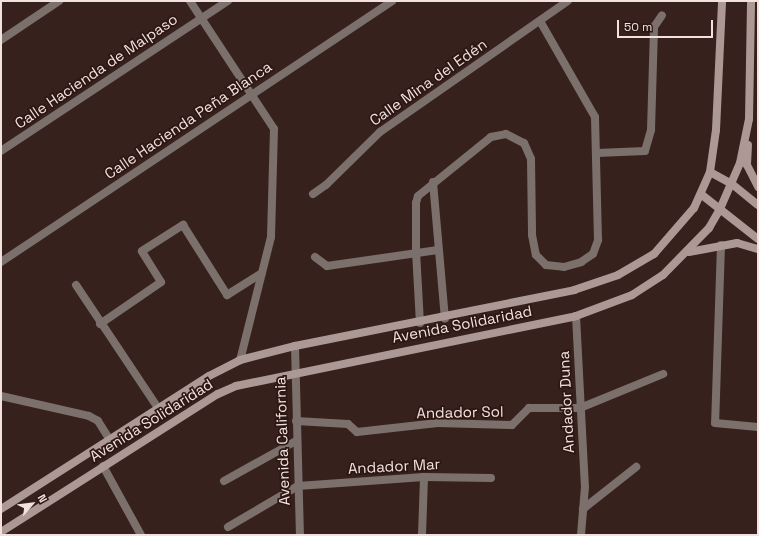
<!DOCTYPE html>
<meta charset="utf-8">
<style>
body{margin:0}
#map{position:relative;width:759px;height:536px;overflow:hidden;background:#36211d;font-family:"Space Grotesk",sans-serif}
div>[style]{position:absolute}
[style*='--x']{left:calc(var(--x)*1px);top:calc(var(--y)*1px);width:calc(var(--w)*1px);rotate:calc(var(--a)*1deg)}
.minor>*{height:8px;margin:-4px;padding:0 4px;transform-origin:4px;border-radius:4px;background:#7c706d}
.tertiary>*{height:8px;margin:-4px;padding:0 4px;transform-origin:4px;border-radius:4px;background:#7c706d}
.secondary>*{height:8px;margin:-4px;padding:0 4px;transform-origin:4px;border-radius:4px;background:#ac9995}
span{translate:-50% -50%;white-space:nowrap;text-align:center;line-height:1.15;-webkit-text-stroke:3.5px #2c1713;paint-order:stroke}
.street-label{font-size:15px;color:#f2e2df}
.frame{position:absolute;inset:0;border:2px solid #f2e2df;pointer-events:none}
.north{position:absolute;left:12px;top:484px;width:40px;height:40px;-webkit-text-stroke:3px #2c1713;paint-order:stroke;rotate:62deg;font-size:11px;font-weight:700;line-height:16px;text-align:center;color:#f2e2df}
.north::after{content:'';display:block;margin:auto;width:14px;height:18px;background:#f2e2df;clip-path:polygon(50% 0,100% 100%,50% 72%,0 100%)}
.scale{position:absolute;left:617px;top:20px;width:96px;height:18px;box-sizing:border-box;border:2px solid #f2e2df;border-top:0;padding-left:5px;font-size:12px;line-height:14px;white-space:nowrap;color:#f2e2df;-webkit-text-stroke:3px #2c1713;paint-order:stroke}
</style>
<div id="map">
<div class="minor">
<div style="--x:190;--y:1;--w:153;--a:56.7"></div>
<div style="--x:274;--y:129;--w:108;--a:91.6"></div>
<div style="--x:271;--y:237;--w:127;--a:104.1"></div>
<div style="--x:1;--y:40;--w:70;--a:-33.9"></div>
<div style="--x:1;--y:151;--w:272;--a:-33.5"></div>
<div style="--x:597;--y:153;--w:48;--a:-2.4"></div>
<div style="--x:645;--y:151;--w:22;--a:-74"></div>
<div style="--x:651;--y:130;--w:103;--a:-88.3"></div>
<div style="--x:654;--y:27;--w:14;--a:-56"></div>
<div style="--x:433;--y:182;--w:137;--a:85"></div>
<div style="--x:313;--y:194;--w:16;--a:-35"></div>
<div style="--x:326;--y:185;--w:76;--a:-44.5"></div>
<div style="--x:380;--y:132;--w:229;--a:-34.9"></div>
<div style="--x:721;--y:245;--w:178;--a:91.9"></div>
<div style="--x:715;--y:423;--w:43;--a:5.3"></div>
<div style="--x:315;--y:257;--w:15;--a:37"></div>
<div style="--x:327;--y:266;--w:112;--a:-8.2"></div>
<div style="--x:1;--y:262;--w:470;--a:-33.7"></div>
<div style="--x:76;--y:285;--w:148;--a:56.3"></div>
<div style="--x:576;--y:316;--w:171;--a:87"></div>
<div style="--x:585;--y:487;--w:48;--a:94.8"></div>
<div style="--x:420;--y:323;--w:71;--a:-93.2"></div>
<div style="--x:416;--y:252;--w:49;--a:-90"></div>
<div style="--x:416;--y:203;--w:7;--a:-74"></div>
<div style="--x:418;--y:196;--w:94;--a:-38.9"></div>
<div style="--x:491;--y:137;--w:15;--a:-11"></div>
<div style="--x:506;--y:134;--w:20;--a:27"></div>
<div style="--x:524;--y:143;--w:17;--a:66"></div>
<div style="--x:531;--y:159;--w:76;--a:89.2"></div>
<div style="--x:532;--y:235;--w:20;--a:79"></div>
<div style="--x:536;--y:255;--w:14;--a:45"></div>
<div style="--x:546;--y:265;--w:18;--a:6"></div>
<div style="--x:564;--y:267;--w:18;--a:-16"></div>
<div style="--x:581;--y:262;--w:14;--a:-34"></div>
<div style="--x:593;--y:254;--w:15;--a:-70"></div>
<div style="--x:598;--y:240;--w:123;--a:-91.4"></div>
<div style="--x:595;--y:117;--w:111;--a:-119.8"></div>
<div style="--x:100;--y:324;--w:74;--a:-34.5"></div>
<div style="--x:161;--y:282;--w:36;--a:-122"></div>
<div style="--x:142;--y:251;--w:49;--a:-32.4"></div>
<div style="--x:183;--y:225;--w:83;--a:57.8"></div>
<div style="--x:227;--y:295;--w:41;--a:-32.2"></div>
<div style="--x:296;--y:421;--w:52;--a:3.3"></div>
<div style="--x:348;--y:424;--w:12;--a:42"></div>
<div style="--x:357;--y:432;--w:81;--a:-6.4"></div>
<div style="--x:437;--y:423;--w:75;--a:1.5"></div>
<div style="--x:512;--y:425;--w:24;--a:-45"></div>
<div style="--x:529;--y:408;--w:51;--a:0"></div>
<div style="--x:580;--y:408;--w:90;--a:-22.3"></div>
<div style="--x:103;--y:466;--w:79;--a:61.2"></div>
<div style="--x:224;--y:481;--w:82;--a:-29.1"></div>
<div style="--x:583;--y:509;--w:68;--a:-38.4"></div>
<div style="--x:228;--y:527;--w:81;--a:-30.4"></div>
<div style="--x:298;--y:486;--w:126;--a:-4.1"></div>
<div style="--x:424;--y:477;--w:67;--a:0.9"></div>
<div style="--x:422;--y:535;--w:58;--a:-88"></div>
</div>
<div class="tertiary">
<div style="--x:295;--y:346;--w:189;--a:88.5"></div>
<div style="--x:1;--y:396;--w:90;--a:12.8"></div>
<div style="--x:89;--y:416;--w:10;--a:29"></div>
<div style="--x:98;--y:421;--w:22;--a:58"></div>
</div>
<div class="secondary">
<div style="--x:748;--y:145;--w:20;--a:93"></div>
<div style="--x:747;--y:165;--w:25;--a:63"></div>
<div style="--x:710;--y:172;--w:25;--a:29"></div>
<div style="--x:732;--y:184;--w:33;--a:39"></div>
<div style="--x:702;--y:195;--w:71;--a:38.2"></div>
<div style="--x:689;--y:252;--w:49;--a:-10.6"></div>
<div style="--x:737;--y:243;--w:22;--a:16"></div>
<div style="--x:1;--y:509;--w:247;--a:-32.6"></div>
<div style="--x:209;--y:376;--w:35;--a:-27"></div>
<div style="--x:240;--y:360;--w:57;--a:-14.3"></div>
<div style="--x:295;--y:346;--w:285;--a:-11.3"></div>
<div style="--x:574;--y:290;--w:46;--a:-18.8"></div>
<div style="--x:618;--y:275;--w:42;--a:-30.3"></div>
<div style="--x:654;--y:254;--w:61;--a:-49"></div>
<div style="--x:694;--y:208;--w:39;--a:-66"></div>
<div style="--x:710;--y:172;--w:42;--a:-81.9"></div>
<div style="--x:716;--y:130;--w:129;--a:-87.3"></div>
<div style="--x:1;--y:532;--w:257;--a:-32.5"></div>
<div style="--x:218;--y:394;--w:20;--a:-24"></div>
<div style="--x:236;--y:386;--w:347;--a:-11.6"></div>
<div style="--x:576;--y:316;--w:60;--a:-20.6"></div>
<div style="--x:632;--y:295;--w:37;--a:-33"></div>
<div style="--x:663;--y:275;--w:66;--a:-45.6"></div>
<div style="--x:709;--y:228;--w:22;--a:-60"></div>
<div style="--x:720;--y:209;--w:50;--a:-66.5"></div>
<div style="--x:740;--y:163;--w:45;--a:-78.4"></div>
<div style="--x:749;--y:119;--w:118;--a:-89"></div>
</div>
<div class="street-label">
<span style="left:96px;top:71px;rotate:-34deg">Calle Hacienda de Malpaso</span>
<span style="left:428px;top:82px;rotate:-35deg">Calle Mina del Edén</span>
<span style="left:188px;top:120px;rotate:-34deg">Calle Hacienda Peña Blanca</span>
<span style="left:462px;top:324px;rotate:-11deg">Avenida Solidaridad</span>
<span style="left:566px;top:402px;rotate:-93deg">Andador Duna</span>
<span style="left:460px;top:412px;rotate:-1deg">Andador Sol</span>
<span style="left:151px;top:420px;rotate:-32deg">Avenida Solidaridad</span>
<span style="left:282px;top:441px;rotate:-92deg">Avenida California</span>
<span style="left:394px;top:466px;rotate:-3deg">Andador Mar</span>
</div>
<div class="frame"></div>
<div class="north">N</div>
<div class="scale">50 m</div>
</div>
